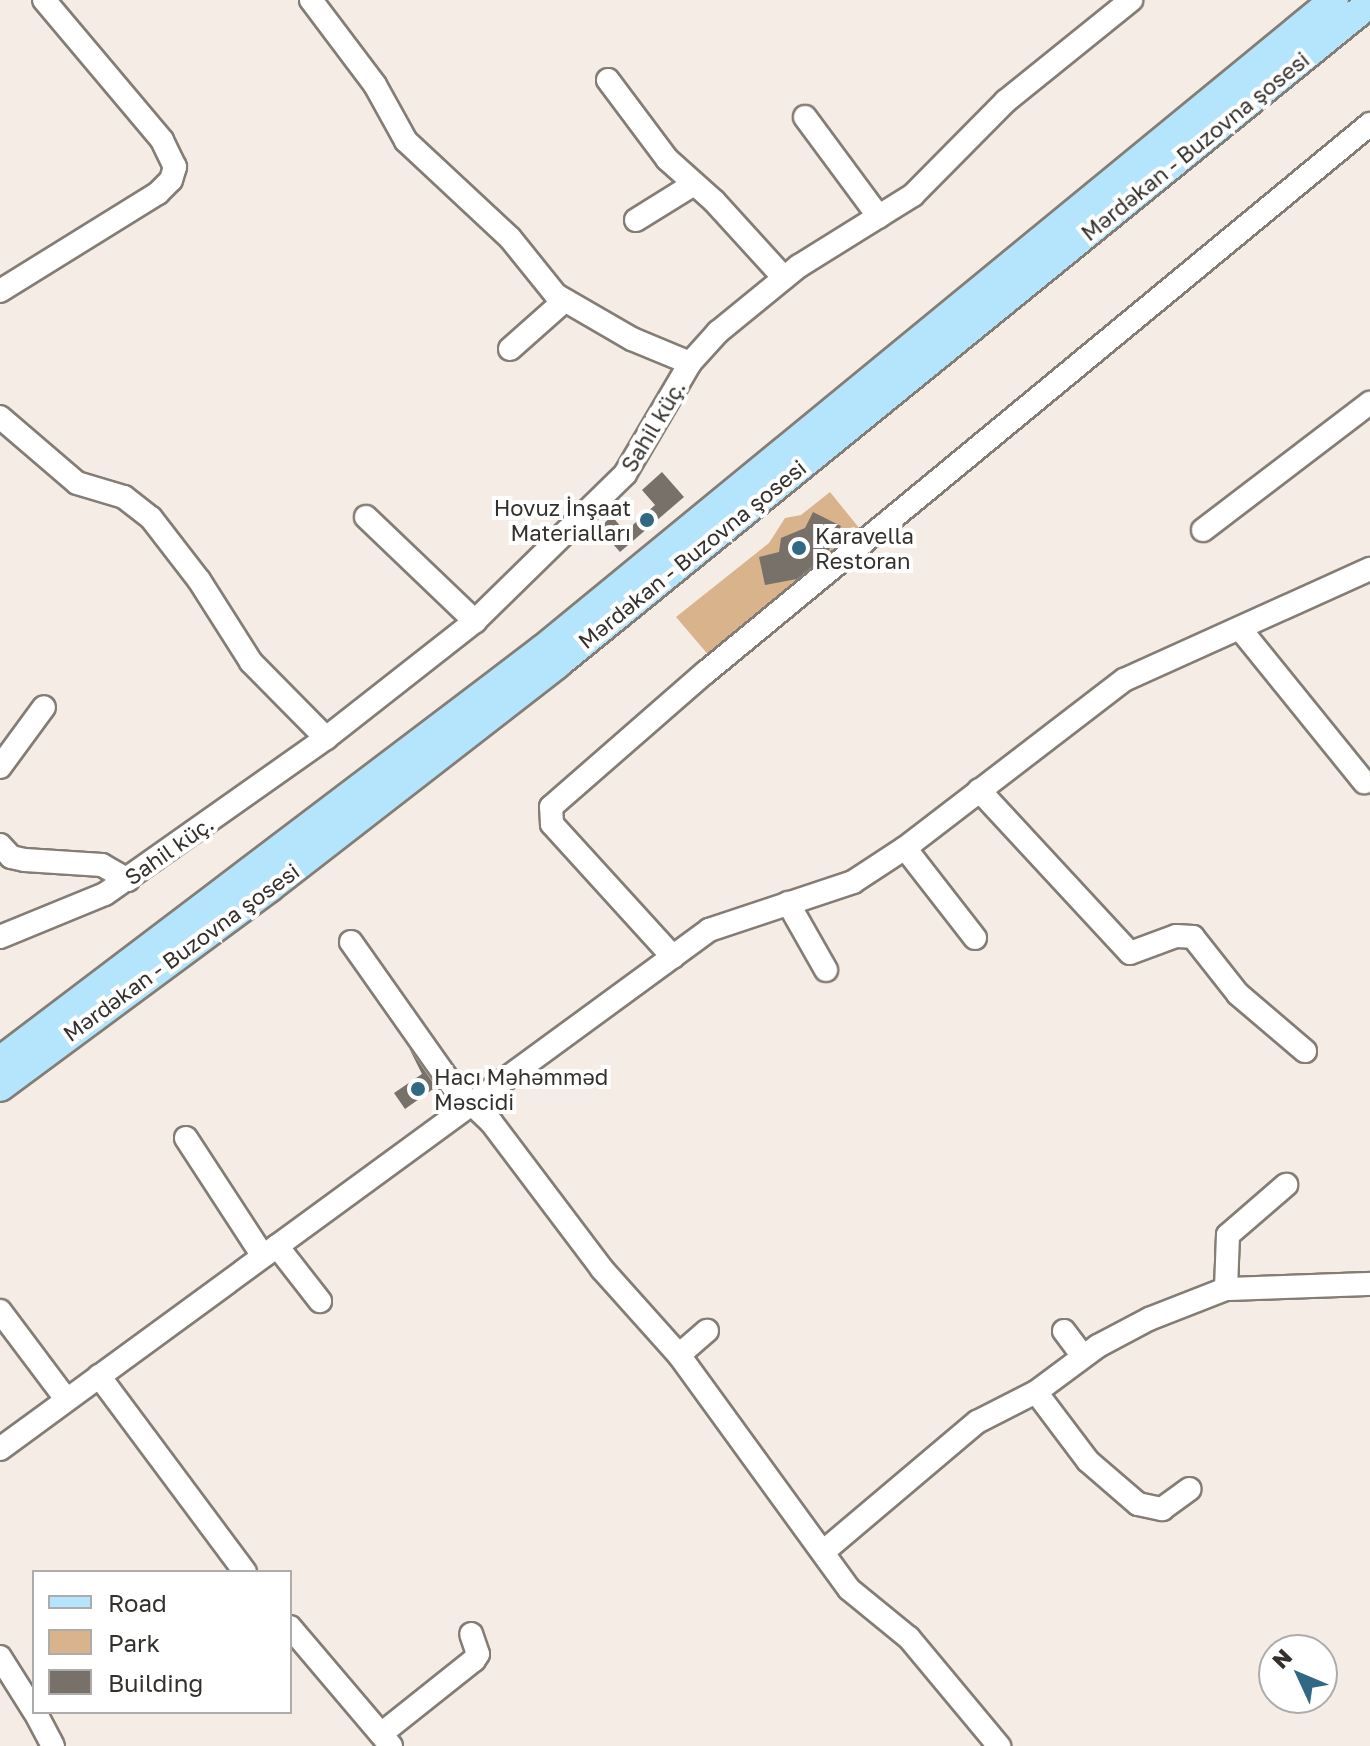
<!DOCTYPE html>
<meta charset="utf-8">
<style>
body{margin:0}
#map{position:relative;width:1370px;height:1746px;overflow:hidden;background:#f5ede5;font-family:"Golos Text",sans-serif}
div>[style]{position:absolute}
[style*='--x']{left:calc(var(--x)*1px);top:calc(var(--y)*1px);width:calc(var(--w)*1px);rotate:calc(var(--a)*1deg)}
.green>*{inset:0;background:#d9b38c}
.building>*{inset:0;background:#78716a}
.roads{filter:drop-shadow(2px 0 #847d76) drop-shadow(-2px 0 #847d76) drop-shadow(0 2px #847d76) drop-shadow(0 -2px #847d76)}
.minor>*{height:22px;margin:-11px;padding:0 11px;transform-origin:11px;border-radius:11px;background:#fff}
.major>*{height:28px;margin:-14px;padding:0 14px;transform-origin:14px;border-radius:14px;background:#b5e5fd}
.dots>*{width:22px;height:22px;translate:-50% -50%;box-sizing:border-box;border:4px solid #fff;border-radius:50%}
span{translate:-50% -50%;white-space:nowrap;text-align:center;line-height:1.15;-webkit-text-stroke:8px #fff;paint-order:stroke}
.street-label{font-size:22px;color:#33302d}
.poi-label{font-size:22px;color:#33302d}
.right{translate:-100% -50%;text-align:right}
.left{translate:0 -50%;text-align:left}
.legend{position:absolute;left:32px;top:1570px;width:260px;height:144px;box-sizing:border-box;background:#fff;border:2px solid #adacab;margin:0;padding:10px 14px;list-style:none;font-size:24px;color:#33302d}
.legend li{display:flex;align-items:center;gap:16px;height:40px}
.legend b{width:40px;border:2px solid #adacab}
.north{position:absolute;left:1258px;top:1634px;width:80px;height:80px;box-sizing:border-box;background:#fff;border:2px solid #adacab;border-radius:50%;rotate:314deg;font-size:22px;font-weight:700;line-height:32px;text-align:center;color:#33302d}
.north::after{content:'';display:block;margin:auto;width:28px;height:36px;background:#316883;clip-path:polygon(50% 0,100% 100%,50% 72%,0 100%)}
</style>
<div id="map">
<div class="green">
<div style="clip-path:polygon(830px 492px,864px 534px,711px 658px,676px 617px,769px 543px,785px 518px,801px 515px)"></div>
</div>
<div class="building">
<div style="clip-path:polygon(662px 472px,684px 497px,620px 552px,599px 528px,612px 516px,625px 532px,655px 505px,642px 490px)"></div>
<div style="clip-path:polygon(813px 512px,841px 526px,827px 554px,797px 579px,765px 585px,759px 557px,779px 552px,781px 538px,805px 528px)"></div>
<div style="clip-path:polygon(409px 1048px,436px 1087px,405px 1109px,394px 1093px,422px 1074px)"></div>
</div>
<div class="roads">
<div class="minor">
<div style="--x:311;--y:0;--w:106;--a:53"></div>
<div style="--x:375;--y:85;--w:64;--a:61"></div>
<div style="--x:406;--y:141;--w:142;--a:43"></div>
<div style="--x:510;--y:238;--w:73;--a:51.1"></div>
<div style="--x:556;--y:295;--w:88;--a:30.1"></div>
<div style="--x:632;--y:339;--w:63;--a:22.5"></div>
<div style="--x:608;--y:80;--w:99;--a:53.2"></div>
<div style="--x:667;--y:159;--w:63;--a:41.8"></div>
<div style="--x:714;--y:201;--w:104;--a:47.7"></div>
<div style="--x:805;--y:117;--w:124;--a:53.5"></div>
<div style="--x:636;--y:220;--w:68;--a:-31.8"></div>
<div style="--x:0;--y:291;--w:186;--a:-31.8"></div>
<div style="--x:158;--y:193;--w:18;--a:-45"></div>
<div style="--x:171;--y:180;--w:14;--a:-73"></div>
<div style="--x:175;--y:167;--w:30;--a:-116"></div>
<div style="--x:162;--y:140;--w:183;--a:-130.1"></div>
<div style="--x:510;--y:349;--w:72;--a:-41.6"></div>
<div style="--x:0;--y:417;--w:101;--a:40.6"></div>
<div style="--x:77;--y:483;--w:49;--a:16.6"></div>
<div style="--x:124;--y:497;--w:34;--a:38"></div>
<div style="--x:151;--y:518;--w:78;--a:52.3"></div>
<div style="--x:199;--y:580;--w:97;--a:57.6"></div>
<div style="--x:251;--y:662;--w:107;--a:45.4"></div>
<div style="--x:366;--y:517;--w:151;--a:43.7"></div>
<div style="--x:1203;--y:530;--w:210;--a:-37.3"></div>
<div style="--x:1241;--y:630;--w:196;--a:51"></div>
<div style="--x:0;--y:767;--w:74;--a:-53.7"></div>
<div style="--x:979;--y:790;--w:222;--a:47.2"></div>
<div style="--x:1130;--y:953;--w:49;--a:-20.3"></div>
<div style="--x:1176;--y:936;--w:17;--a:3"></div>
<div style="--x:1193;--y:937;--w:73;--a:51.7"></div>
<div style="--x:1238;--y:994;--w:88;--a:40.4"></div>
<div style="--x:0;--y:845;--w:16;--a:47"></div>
<div style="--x:11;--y:857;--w:14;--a:12"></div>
<div style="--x:25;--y:860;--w:77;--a:3.7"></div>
<div style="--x:102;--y:865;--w:30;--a:30"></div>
<div style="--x:905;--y:848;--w:114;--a:52.1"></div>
<div style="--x:788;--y:903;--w:77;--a:60.4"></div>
<div style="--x:0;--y:937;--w:113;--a:-22.3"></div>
<div style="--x:105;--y:894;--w:271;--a:-35.2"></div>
<div style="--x:326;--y:738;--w:189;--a:-38.1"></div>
<div style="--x:475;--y:621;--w:210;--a:-44.4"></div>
<div style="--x:625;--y:474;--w:129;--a:-59.6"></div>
<div style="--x:690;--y:363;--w:42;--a:-47.9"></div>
<div style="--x:718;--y:332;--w:104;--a:-39.2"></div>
<div style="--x:799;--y:266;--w:134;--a:-31.9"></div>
<div style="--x:913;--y:195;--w:132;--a:-45.3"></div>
<div style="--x:1006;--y:101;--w:161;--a:-38.9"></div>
<div style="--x:351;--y:942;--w:175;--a:54.8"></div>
<div style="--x:452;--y:1085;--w:54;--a:43.5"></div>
<div style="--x:491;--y:1122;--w:184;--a:52.9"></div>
<div style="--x:602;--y:1269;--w:115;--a:48.2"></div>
<div style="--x:679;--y:1355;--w:289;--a:54"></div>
<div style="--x:849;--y:1589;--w:77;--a:39.2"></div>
<div style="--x:909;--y:1638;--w:141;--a:50.2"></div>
<div style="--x:673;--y:957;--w:180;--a:-132.3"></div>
<div style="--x:552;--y:824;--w:17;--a:-93"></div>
<div style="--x:551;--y:807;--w:206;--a:-41.1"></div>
<div style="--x:706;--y:672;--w:861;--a:-39.53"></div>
<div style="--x:186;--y:1138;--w:141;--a:56.9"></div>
<div style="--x:277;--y:1246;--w:70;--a:52"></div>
<div style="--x:1226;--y:1289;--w:54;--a:-87.9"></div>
<div style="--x:1228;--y:1235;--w:77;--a:-40.8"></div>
<div style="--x:0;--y:1311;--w:110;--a:53.1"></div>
<div style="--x:1064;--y:1331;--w:31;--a:53"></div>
<div style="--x:679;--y:1355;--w:37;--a:-41"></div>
<div style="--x:99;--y:1376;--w:244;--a:53.3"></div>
<div style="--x:1036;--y:1392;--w:86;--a:53"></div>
<div style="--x:1088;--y:1461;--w:66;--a:40.7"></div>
<div style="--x:1138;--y:1504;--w:25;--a:12"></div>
<div style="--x:1162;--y:1509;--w:34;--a:-36"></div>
<div style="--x:0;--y:1449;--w:879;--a:-36.2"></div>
<div style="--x:709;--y:930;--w:152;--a:-18.4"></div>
<div style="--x:853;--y:882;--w:62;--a:-33.2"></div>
<div style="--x:905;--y:848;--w:276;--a:-37.5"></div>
<div style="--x:1124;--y:680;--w:270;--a:-24.3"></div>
<div style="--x:823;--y:1552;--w:202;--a:-40.2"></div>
<div style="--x:977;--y:1422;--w:66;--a:-27"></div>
<div style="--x:1036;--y:1392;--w:77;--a:-36.6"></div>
<div style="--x:1098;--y:1346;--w:58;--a:-27.9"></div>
<div style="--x:1149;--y:1319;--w:83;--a:-21.3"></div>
<div style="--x:1226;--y:1289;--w:144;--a:-2"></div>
<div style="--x:290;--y:1627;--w:156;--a:49.7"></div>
<div style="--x:0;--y:1657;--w:64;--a:57.8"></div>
<div style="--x:35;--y:1712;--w:38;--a:62"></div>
<div style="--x:381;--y:1734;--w:119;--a:-38.5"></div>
<div style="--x:474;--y:1660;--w:7;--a:-56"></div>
<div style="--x:478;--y:1654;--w:21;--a:-109"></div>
</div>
<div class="major">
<div style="--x:0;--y:1061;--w:682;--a:-37.19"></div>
<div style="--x:543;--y:649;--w:1023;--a:-39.37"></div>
<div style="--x:0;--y:1087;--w:336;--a:-36.5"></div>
<div style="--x:270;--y:887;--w:363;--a:-37.8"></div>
<div style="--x:557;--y:664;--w:1048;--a:-39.11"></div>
</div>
</div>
<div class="dots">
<div style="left:647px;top:520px;background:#316883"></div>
<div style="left:799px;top:548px;background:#316883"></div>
<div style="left:418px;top:1089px;background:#316883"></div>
</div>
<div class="street-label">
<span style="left:1195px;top:146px;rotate:-39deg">Mərdəkan - Buzovna şosesi</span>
<span style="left:653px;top:426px;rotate:-59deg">Sahil küç.</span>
<span style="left:692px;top:554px;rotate:-39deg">Mərdəkan - Buzovna şosesi</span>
<span style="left:169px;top:850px;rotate:-35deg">Sahil küç.</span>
<span style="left:181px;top:952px;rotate:-36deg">Mərdəkan - Buzovna şosesi</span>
</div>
<div class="poi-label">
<span class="right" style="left:631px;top:520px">Hovuz İnşaat<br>Materialları</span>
<span class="left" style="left:815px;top:548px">Karavella<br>Restoran</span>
<span class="left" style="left:434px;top:1089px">Hacı Məhəmməd<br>Məscidi</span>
</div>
<ul class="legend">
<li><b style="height:10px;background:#b5e5fd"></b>Road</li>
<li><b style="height:22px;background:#d9b38c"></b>Park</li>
<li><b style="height:22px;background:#78716a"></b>Building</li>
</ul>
<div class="north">N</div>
</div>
